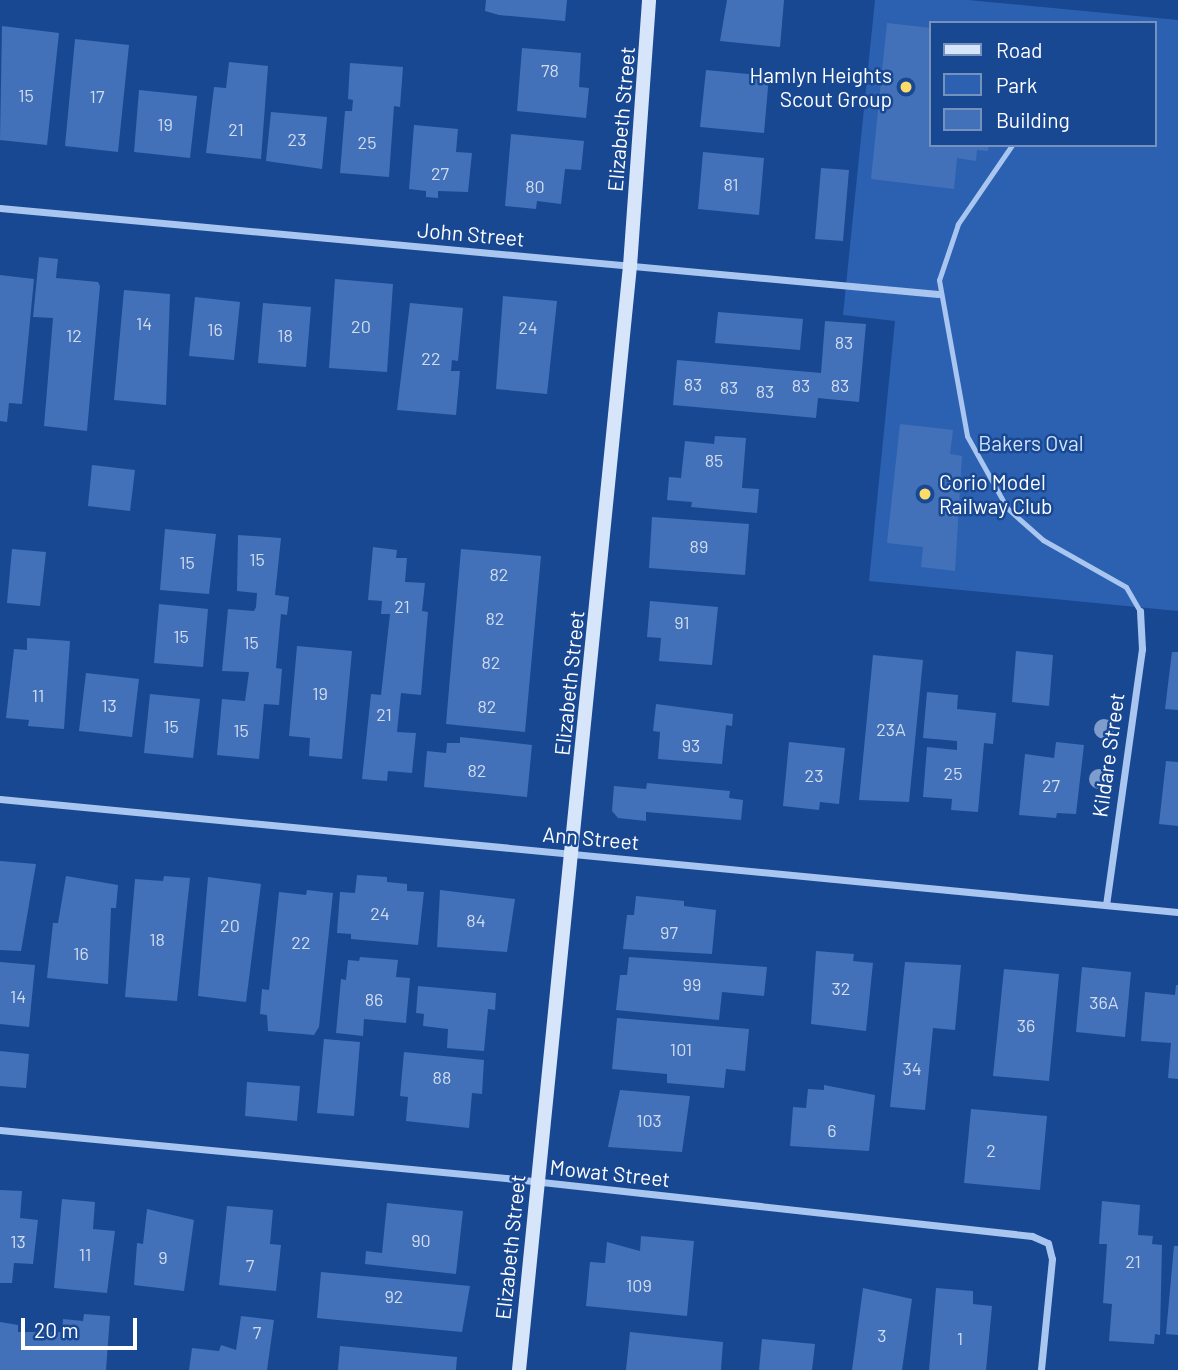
<!DOCTYPE html>
<style>
body{margin:0}
#map{position:relative;width:1178px;height:1370px;overflow:hidden;background:#194893;font-family:Barlow,sans-serif}
div>[style]{position:absolute}
[style*='--x']{left:calc(var(--x)*1px);top:calc(var(--y)*1px);width:calc(var(--w)*1px);rotate:calc(var(--a)*1deg)}
.green>*{inset:0;background:#2c61b1}
.building>*{inset:0;background:#4271ba}
.lane>*{height:5px;margin:-2.5px;padding:0 2.5px;transform-origin:2.5px;border-radius:2.5px;background:#a9c6f0}
.street>*{height:7px;margin:-3.5px;padding:0 3.5px;transform-origin:3.5px;border-radius:3.5px;background:#a9c6f0}
.secondary>*{height:14px;margin:-7px;padding:0 7px;transform-origin:7px;border-radius:7px;background:#d7e5fb}
.trees>*{width:20px;height:20px;margin:-10px;border-radius:50%;background:#7e9ccc}
.dots>*{width:19px;height:19px;translate:-50% -50%;box-sizing:border-box;border:4px solid #194893;border-radius:50%}
span{translate:-50% -50%;white-space:nowrap;text-align:center;line-height:1.15;-webkit-text-stroke:5px #194893;paint-order:stroke}
.number-label{font-size:18px;color:#d0dcee}
.number-label span{-webkit-text-stroke-width:0}
.poi-label{font-size:21px;color:#fff}
.right{translate:-100% -50%;text-align:right}
.left{translate:0 -50%;text-align:left}
.street-label{font-size:21px;color:#fff}
.park-label{font-size:21px;color:#d0e1fb}
.legend{position:absolute;left:929px;top:21px;width:228px;height:126px;box-sizing:border-box;background:#194893;border:2px solid #7591be;margin:0;padding:9px 12px;list-style:none;font-size:21px;color:#fff}
.legend li{display:flex;align-items:center;gap:14px;height:35px}
.legend b{width:35px;border:2px solid #7591be}
.scale{position:absolute;left:21px;top:1318px;width:116px;height:32px;box-sizing:border-box;border:4px solid #fff;border-top:0;padding-left:9px;font-size:21px;line-height:24px;white-space:nowrap;color:#fff;-webkit-text-stroke:5px #194893;paint-order:stroke}
</style>
<div id="map">
<div class="green">
<div style="clip-path:polygon(evenodd,875px 0,968px 0,1178px 20px,1178px 611px,869px 581px,895px 321px,843px 315px,875px 0,931px 23px,1155px 23px,1155px 145px,931px 145px,931px 23px)"></div>
</div>
<div class="building">
<div style="clip-path:polygon(486px 0,567px 0,565px 21px,499px 15px,485px 11px)"></div>
<div style="clip-path:polygon(727px 0,784px 0,780px 47px,720px 41px)"></div>
<div style="clip-path:polygon(887px 23px,931px 28px,931px 145px,989px 145px,988px 151px,977px 150px,976px 161px,957px 158px,954px 189px,871px 179px)"></div>
<div style="clip-path:polygon(2px 26px,59px 33px,47px 145px,0 140px)"></div>
<div style="clip-path:polygon(75px 39px,129px 45px,118px 152px,65px 146px)"></div>
<div style="clip-path:polygon(522px 48px,581px 53px,579px 87px,589px 88px,586px 118px,517px 111px)"></div>
<div style="clip-path:polygon(229px 62px,268px 66px,261px 159px,206px 153px,214px 87px,226px 88px)"></div>
<div style="clip-path:polygon(350px 63px,403px 67px,400px 107px,394px 106px,389px 177px,340px 173px,345px 111px,352px 111px,353px 100px,348px 99px)"></div>
<div style="clip-path:polygon(706px 70px,769px 76px,764px 133px,700px 127px)"></div>
<div style="clip-path:polygon(139px 90px,197px 96px,190px 158px,134px 152px)"></div>
<div style="clip-path:polygon(271px 112px,327px 117px,322px 169px,266px 161px)"></div>
<div style="clip-path:polygon(414px 125px,458px 129px,456px 152px,472px 153px,468px 192px,438px 191px,438px 198px,426px 197px,426px 191px,409px 189px)"></div>
<div style="clip-path:polygon(511px 134px,584px 141px,581px 170px,565px 169px,561px 204px,537px 201px,536px 209px,505px 206px)"></div>
<div style="clip-path:polygon(703px 152px,764px 158px,759px 215px,698px 209px)"></div>
<div style="clip-path:polygon(821px 168px,849px 170px,843px 241px,815px 239px)"></div>
<div style="clip-path:polygon(39px 257px,58px 259px,56px 278px,98px 282px,100px 286px,87px 431px,44px 426px,53px 318px,33px 317px)"></div>
<div style="clip-path:polygon(0 275px,34px 279px,22px 404px,9px 403px,7px 422px,0 421px)"></div>
<div style="clip-path:polygon(335px 279px,393px 284px,387px 372px,329px 368px)"></div>
<div style="clip-path:polygon(124px 290px,170px 294px,166px 405px,114px 400px)"></div>
<div style="clip-path:polygon(503px 296px,557px 301px,547px 394px,496px 389px)"></div>
<div style="clip-path:polygon(195px 297px,240px 302px,234px 360px,189px 356px)"></div>
<div style="clip-path:polygon(263px 303px,311px 307px,306px 367px,258px 363px)"></div>
<div style="clip-path:polygon(410px 303px,463px 308px,458px 361px,452px 360px,451px 371px,460px 371px,456px 415px,397px 410px)"></div>
<div style="clip-path:polygon(718px 312px,803px 319px,800px 350px,715px 343px)"></div>
<div style="clip-path:polygon(825px 321px,866px 324px,859px 402px,818px 398px,816px 418px,673px 405px,677px 360px,821px 373px)"></div>
<div style="clip-path:polygon(900px 424px,953px 430px,950px 454px,962px 456px,955px 571px,921px 567px,923px 547px,887px 543px)"></div>
<div style="clip-path:polygon(715px 436px,746px 438px,742px 488px,759px 489px,757px 513px,691px 507px,692px 502px,667px 500px,669px 477px,681px 478px,685px 441px,714px 444px)"></div>
<div style="clip-path:polygon(92px 465px,135px 470px,130px 511px,88px 506px)"></div>
<div style="clip-path:polygon(652px 517px,749px 524px,745px 575px,649px 568px)"></div>
<div style="clip-path:polygon(165px 529px,216px 534px,209px 594px,160px 590px)"></div>
<div style="clip-path:polygon(238px 535px,281px 538px,275px 595px,289px 597px,287px 615px,281px 614px,276px 668px,282px 669px,279px 705px,264px 704px,259px 759px,217px 755px,222px 699px,245px 701px,249px 672px,222px 671px,228px 609px,254px 611px,256px 607px,257px 593px,237px 591px)"></div>
<div style="clip-path:polygon(373px 547px,397px 550px,396px 558px,407px 558px,405px 582px,425px 583px,422px 611px,428px 612px,421px 695px,401px 693px,397px 732px,416px 733px,412px 773px,388px 771px,387px 781px,362px 779px,371px 694px,381px 695px,390px 614px,381px 614px,382px 601px,368px 600px)"></div>
<div style="clip-path:polygon(12px 549px,46px 552px,40px 606px,7px 603px)"></div>
<div style="clip-path:polygon(461px 549px,541px 556px,525px 732px,446px 724px)"></div>
<div style="clip-path:polygon(650px 601px,718px 607px,712px 665px,659px 661px,661px 638px,647px 637px)"></div>
<div style="clip-path:polygon(159px 604px,208px 609px,203px 667px,154px 663px)"></div>
<div style="clip-path:polygon(27px 638px,70px 641px,64px 729px,28px 726px,29px 720px,6px 718px,14px 649px,27px 650px)"></div>
<div style="clip-path:polygon(297px 646px,352px 651px,342px 759px,309px 756px,310px 738px,289px 736px)"></div>
<div style="clip-path:polygon(1016px 651px,1053px 655px,1049px 706px,1012px 702px)"></div>
<div style="clip-path:polygon(1172px 652px,1178px 652px,1178px 710px,1165px 709px)"></div>
<div style="clip-path:polygon(873px 655px,923px 660px,909px 802px,859px 800px)"></div>
<div style="clip-path:polygon(86px 673px,139px 679px,132px 737px,79px 731px)"></div>
<div style="clip-path:polygon(927px 692px,958px 695px,957px 709px,996px 713px,993px 744px,984px 743px,978px 812px,951px 810px,952px 799px,923px 797px,927px 747px,957px 750px,957px 741px,923px 738px)"></div>
<div style="clip-path:polygon(150px 694px,200px 699px,193px 758px,144px 753px)"></div>
<div style="clip-path:polygon(656px 704px,733px 714px,732px 726px,726px 725px,722px 764px,658px 759px,660px 732px,653px 731px)"></div>
<div style="clip-path:polygon(460px 737px,532px 745px,527px 797px,424px 787px,427px 751px,446px 753px,447px 743px,460px 743px)"></div>
<div style="clip-path:polygon(789px 742px,845px 748px,839px 804px,820px 802px,819px 810px,783px 806px)"></div>
<div style="clip-path:polygon(1056px 742px,1084px 745px,1076px 814px,1057px 813px,1056px 818px,1019px 815px,1025px 754px,1054px 758px)"></div>
<div style="clip-path:polygon(1166px 761px,1178px 762px,1178px 826px,1159px 824px)"></div>
<div style="clip-path:polygon(647px 783px,730px 791px,729px 798px,743px 800px,741px 820px,646px 812px,646px 821px,618px 818px,612px 811px,614px 786px,646px 789px)"></div>
<div style="clip-path:polygon(0 861px,36px 864px,21px 951px,0 950px)"></div>
<div style="clip-path:polygon(357px 875px,387px 877px,387px 882px,407px 884px,407px 891px,424px 892px,418px 945px,351px 939px,351px 934px,337px 933px,340px 892px,355px 893px)"></div>
<div style="clip-path:polygon(66px 876px,118px 885px,116px 908px,111px 908px,108px 984px,47px 978px,53px 923px,58px 923px)"></div>
<div style="clip-path:polygon(164px 876px,190px 878px,177px 1001px,125px 997px,135px 879px,163px 881px)"></div>
<div style="clip-path:polygon(208px 877px,261px 884px,246px 1002px,198px 996px)"></div>
<div style="clip-path:polygon(307px 890px,333px 893px,319px 1027px,314px 1035px,268px 1031px,267px 1015px,260px 1014px,262px 989px,269px 990px,279px 892px,306px 895px)"></div>
<div style="clip-path:polygon(440px 890px,515px 899px,507px 952px,437px 947px)"></div>
<div style="clip-path:polygon(636px 896px,684px 901px,684px 906px,716px 910px,712px 954px,623px 949px,627px 915px,634px 915px)"></div>
<div style="clip-path:polygon(816px 951px,854px 954px,853px 961px,873px 963px,866px 1031px,811px 1024px)"></div>
<div style="clip-path:polygon(360px 957px,398px 960px,396px 977px,410px 978px,406px 1023px,364px 1019px,363px 1036px,336px 1033px,341px 979px,346px 980px,348px 960px,359px 961px)"></div>
<div style="clip-path:polygon(629px 957px,767px 967px,764px 996px,722px 992px,719px 1020px,616px 1010px,620px 975px,627px 975px)"></div>
<div style="clip-path:polygon(0 962px,35px 965px,29px 1027px,0 1024px)"></div>
<div style="clip-path:polygon(905px 962px,961px 965px,955px 1030px,933px 1028px,925px 1110px,890px 1107px)"></div>
<div style="clip-path:polygon(1082px 967px,1131px 972px,1125px 1037px,1076px 1032px)"></div>
<div style="clip-path:polygon(1004px 969px,1059px 974px,1049px 1081px,993px 1076px)"></div>
<div style="clip-path:polygon(1176px 985px,1178px 985px,1178px 1079px,1168px 1078px,1171px 1043px,1141px 1041px,1145px 992px,1175px 995px)"></div>
<div style="clip-path:polygon(418px 986px,496px 993px,495px 1010px,488px 1009px,484px 1051px,447px 1048px,448px 1029px,423px 1026px,424px 1014px,416px 1013px)"></div>
<div style="clip-path:polygon(617px 1018px,749px 1029px,745px 1071px,726px 1069px,724px 1088px,667px 1083px,667px 1074px,612px 1069px)"></div>
<div style="clip-path:polygon(324px 1039px,360px 1042px,354px 1116px,317px 1113px)"></div>
<div style="clip-path:polygon(0 1051px,29px 1054px,26px 1088px,0 1086px)"></div>
<div style="clip-path:polygon(404px 1052px,484px 1060px,482px 1094px,472px 1093px,469px 1128px,406px 1121px,408px 1097px,400px 1096px)"></div>
<div style="clip-path:polygon(247px 1082px,300px 1086px,297px 1121px,245px 1116px)"></div>
<div style="clip-path:polygon(824px 1085px,875px 1095px,869px 1151px,790px 1146px,793px 1107px,806px 1108px,808px 1089px,824px 1090px)"></div>
<div style="clip-path:polygon(620px 1090px,690px 1096px,682px 1152px,608px 1147px)"></div>
<div style="clip-path:polygon(971px 1109px,1047px 1116px,1040px 1190px,964px 1183px)"></div>
<div style="clip-path:polygon(0 1190px,22px 1191px,20px 1218px,38px 1220px,33px 1264px,14px 1263px,12px 1283px,0 1283px)"></div>
<div style="clip-path:polygon(62px 1199px,95px 1202px,93px 1229px,115px 1231px,107px 1293px,54px 1288px)"></div>
<div style="clip-path:polygon(1102px 1201px,1140px 1205px,1138px 1235px,1153px 1236px,1152px 1244px,1162px 1245px,1160px 1335px,1155px 1334px,1154px 1344px,1109px 1341px,1112px 1304px,1103px 1303px,1107px 1244px,1099px 1244px)"></div>
<div style="clip-path:polygon(387px 1203px,463px 1211px,456px 1274px,365px 1264px,366px 1251px,382px 1253px)"></div>
<div style="clip-path:polygon(227px 1206px,273px 1210px,270px 1244px,281px 1245px,276px 1291px,219px 1285px)"></div>
<div style="clip-path:polygon(147px 1209px,194px 1220px,184px 1291px,134px 1285px,137px 1243px,143px 1244px)"></div>
<div style="clip-path:polygon(641px 1236px,694px 1241px,687px 1316px,586px 1306px,590px 1262px,605px 1263px,607px 1242px,640px 1251px)"></div>
<div style="clip-path:polygon(1174px 1246px,1178px 1246px,1178px 1335px,1166px 1334px)"></div>
<div style="clip-path:polygon(321px 1272px,470px 1286px,462px 1332px,317px 1318px)"></div>
<div style="clip-path:polygon(863px 1288px,912px 1299px,902px 1370px,852px 1370px)"></div>
<div style="clip-path:polygon(936px 1288px,973px 1291px,973px 1304px,992px 1306px,986px 1370px,929px 1370px)"></div>
<div style="clip-path:polygon(84px 1314px,110px 1316px,106px 1370px,0 1370px,0 1322px,18px 1325px,18px 1332px,62px 1332px,63px 1319px,83px 1321px)"></div>
<div style="clip-path:polygon(241px 1316px,274px 1320px,267px 1370px,189px 1370px,192px 1348px,219px 1351px,221px 1345px,236px 1350px)"></div>
<div style="clip-path:polygon(630px 1332px,723px 1342px,721px 1370px,626px 1370px)"></div>
<div style="clip-path:polygon(762px 1339px,815px 1344px,812px 1370px,759px 1370px)"></div>
<div style="clip-path:polygon(340px 1346px,457px 1357px,456px 1370px,338px 1370px)"></div>
</div>
<div class="lane">
<div style="--x:1012;--y:145;--w:96;--a:124.4"></div>
<div style="--x:958;--y:224;--w:59;--a:108.7"></div>
<div style="--x:939;--y:280;--w:158;--a:79.8"></div>
<div style="--x:967;--y:436;--w:82;--a:60.9"></div>
<div style="--x:1007;--y:508;--w:48;--a:41.6"></div>
<div style="--x:1043;--y:540;--w:95;--a:29.5"></div>
<div style="--x:1126;--y:587;--w:28;--a:60"></div>
</div>
<div class="street">
<div style="--x:0;--y:208;--w:942;--a:5.24"></div>
<div style="--x:0;--y:799;--w:1183;--a:5.48"></div>
<div style="--x:1106;--y:905;--w:259;--a:-82"></div>
<div style="--x:1142;--y:649;--w:38;--a:-93"></div>
<div style="--x:0;--y:1130;--w:508;--a:5.42"></div>
<div style="--x:506;--y:1178;--w:529;--a:6.29"></div>
<div style="--x:1032;--y:1236;--w:17;--a:24"></div>
<div style="--x:1048;--y:1243;--w:16;--a:76"></div>
<div style="--x:1052;--y:1259;--w:112;--a:95.7"></div>
</div>
<div class="secondary">
<div style="--x:519;--y:1370;--w:1110;--a:-84.26"></div>
<div style="--x:630;--y:266;--w:267;--a:-85.9"></div>
</div>
<div class="trees">
<div style="left:1104px;top:729px"></div>
<div style="left:1099px;top:779px"></div>
</div>
<div class="dots">
<div style="left:906px;top:87px;background:#ffdb68"></div>
<div style="left:925px;top:494px;background:#ffdb68"></div>
</div>
<div class="number-label">
<span style="left:550px;top:70px">78</span>
<span style="left:26px;top:95px">15</span>
<span style="left:97px;top:96px">17</span>
<span style="left:165px;top:124px">19</span>
<span style="left:236px;top:129px">21</span>
<span style="left:297px;top:139px">23</span>
<span style="left:367px;top:142px">25</span>
<span style="left:440px;top:173px">27</span>
<span style="left:731px;top:184px">81</span>
<span style="left:535px;top:186px">80</span>
<span style="left:144px;top:323px">14</span>
<span style="left:361px;top:326px">20</span>
<span style="left:528px;top:327px">24</span>
<span style="left:215px;top:329px">16</span>
<span style="left:74px;top:335px">12</span>
<span style="left:285px;top:335px">18</span>
<span style="left:844px;top:342px">83</span>
<span style="left:431px;top:358px">22</span>
<span style="left:693px;top:384px">83</span>
<span style="left:801px;top:385px">83</span>
<span style="left:840px;top:385px">83</span>
<span style="left:729px;top:387px">83</span>
<span style="left:765px;top:391px">83</span>
<span style="left:714px;top:460px">85</span>
<span style="left:699px;top:546px">89</span>
<span style="left:257px;top:559px">15</span>
<span style="left:187px;top:562px">15</span>
<span style="left:499px;top:574px">82</span>
<span style="left:402px;top:606px">21</span>
<span style="left:495px;top:618px">82</span>
<span style="left:682px;top:622px">91</span>
<span style="left:181px;top:636px">15</span>
<span style="left:251px;top:642px">15</span>
<span style="left:491px;top:662px">82</span>
<span style="left:320px;top:693px">19</span>
<span style="left:38px;top:695px">11</span>
<span style="left:109px;top:705px">13</span>
<span style="left:487px;top:706px">82</span>
<span style="left:384px;top:714px">21</span>
<span style="left:171px;top:726px">15</span>
<span style="left:891px;top:729px">23A</span>
<span style="left:241px;top:730px">15</span>
<span style="left:691px;top:745px">93</span>
<span style="left:477px;top:770px">82</span>
<span style="left:953px;top:773px">25</span>
<span style="left:814px;top:775px">23</span>
<span style="left:1051px;top:785px">27</span>
<span style="left:380px;top:913px">24</span>
<span style="left:476px;top:920px">84</span>
<span style="left:230px;top:925px">20</span>
<span style="left:669px;top:932px">97</span>
<span style="left:157px;top:939px">18</span>
<span style="left:301px;top:942px">22</span>
<span style="left:81px;top:953px">16</span>
<span style="left:692px;top:984px">99</span>
<span style="left:841px;top:988px">32</span>
<span style="left:18px;top:996px">14</span>
<span style="left:374px;top:999px">86</span>
<span style="left:1104px;top:1002px">36A</span>
<span style="left:1026px;top:1025px">36</span>
<span style="left:681px;top:1049px">101</span>
<span style="left:912px;top:1068px">34</span>
<span style="left:442px;top:1077px">88</span>
<span style="left:649px;top:1120px">103</span>
<span style="left:832px;top:1130px">6</span>
<span style="left:991px;top:1150px">2</span>
<span style="left:421px;top:1240px">90</span>
<span style="left:18px;top:1241px">13</span>
<span style="left:85px;top:1254px">11</span>
<span style="left:163px;top:1257px">9</span>
<span style="left:1133px;top:1261px">21</span>
<span style="left:250px;top:1265px">7</span>
<span style="left:639px;top:1285px">109</span>
<span style="left:394px;top:1296px">92</span>
<span style="left:257px;top:1332px">7</span>
<span style="left:882px;top:1335px">3</span>
<span style="left:960px;top:1338px">1</span>
</div>
<div class="poi-label">
<span class="right" style="left:892px;top:87px">Hamlyn Heights<br>Scout Group</span>
<span class="left" style="left:939px;top:494px">Corio Model<br>Railway Club</span>
</div>
<div class="street-label">
<span style="left:621px;top:119px;rotate:-85deg">Elizabeth Street</span>
<span style="left:471px;top:234px;rotate:5deg">John Street</span>
<span style="left:569px;top:683px;rotate:-84deg">Elizabeth Street</span>
<span style="left:1108px;top:755px;rotate:-82deg">Kildare Street</span>
<span style="left:591px;top:838px;rotate:5deg">Ann Street</span>
<span style="left:610px;top:1173px;rotate:6deg">Mowat Street</span>
<span style="left:510px;top:1247px;rotate:-84deg">Elizabeth Street</span>
</div>
<div class="park-label">
<span style="left:1031px;top:443px">Bakers Oval</span>
</div>
<ul class="legend">
<li><b style="height:9px;background:#d7e5fb"></b>Road</li>
<li><b style="height:19px;background:#2c61b1"></b>Park</li>
<li><b style="height:19px;background:#4271ba"></b>Building</li>
</ul>
<div class="scale">20 m</div>
</div>
